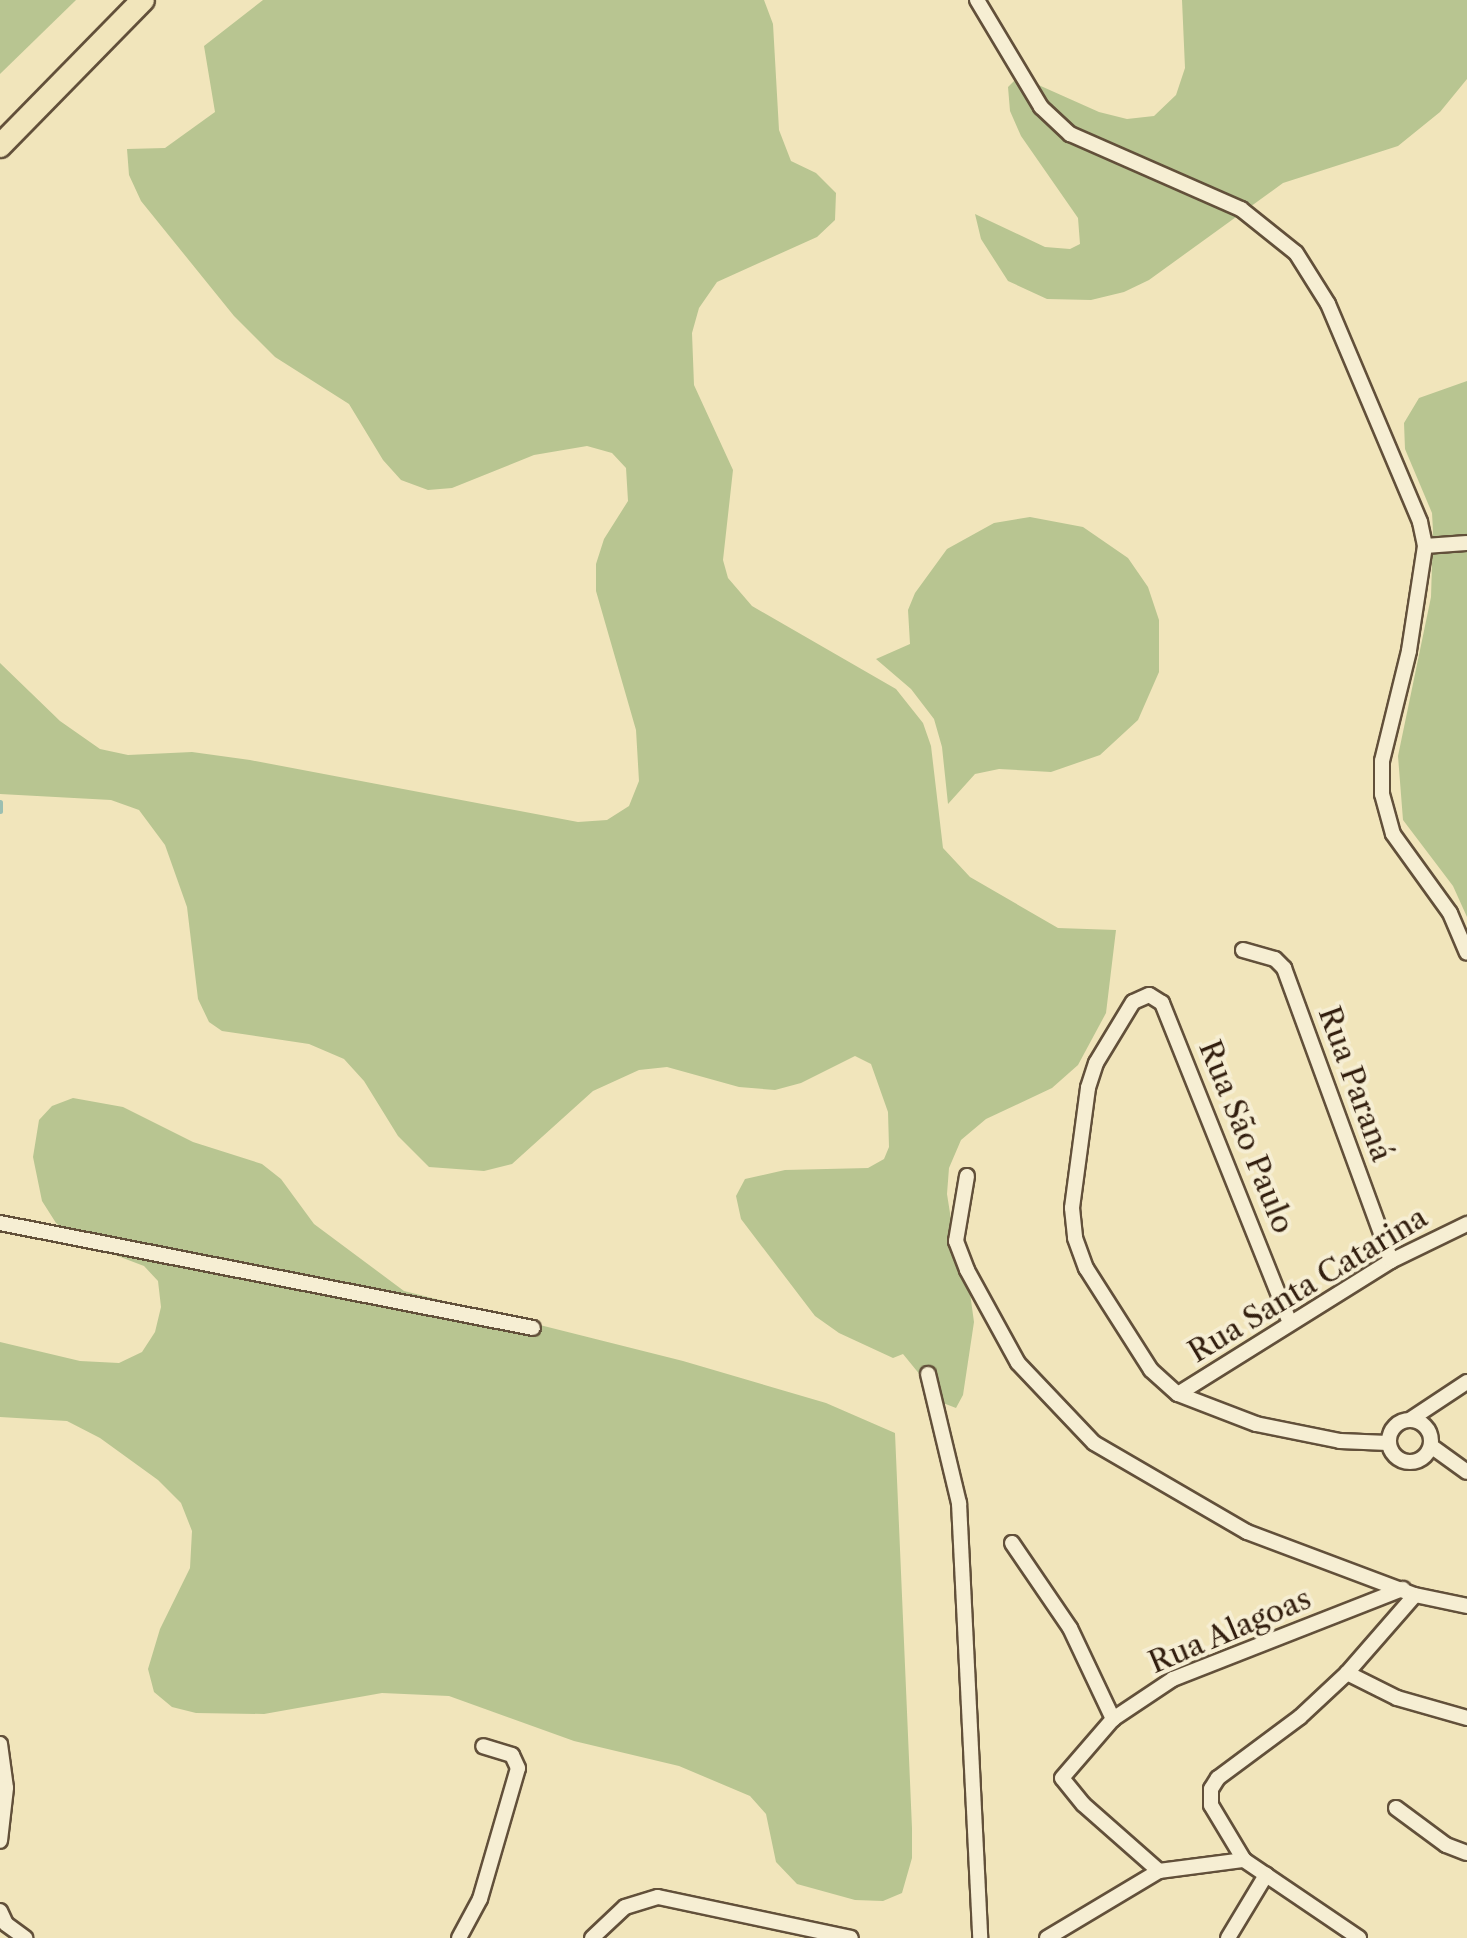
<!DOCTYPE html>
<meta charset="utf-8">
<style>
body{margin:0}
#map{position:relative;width:1467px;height:1938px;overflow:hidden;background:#f1e5bb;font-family:"Libre Caslon Text",serif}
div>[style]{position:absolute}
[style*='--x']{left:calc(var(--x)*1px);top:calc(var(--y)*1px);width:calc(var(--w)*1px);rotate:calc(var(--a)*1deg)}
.green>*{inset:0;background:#b8c591}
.stream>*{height:5px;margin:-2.5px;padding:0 2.5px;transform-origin:2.5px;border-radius:2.5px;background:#9bbfb1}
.roads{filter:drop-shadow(2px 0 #62503a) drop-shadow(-2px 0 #62503a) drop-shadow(0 2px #62503a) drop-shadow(0 -2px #62503a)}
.minor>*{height:14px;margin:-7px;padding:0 7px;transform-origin:7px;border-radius:7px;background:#f6eed3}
.minor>.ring{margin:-7px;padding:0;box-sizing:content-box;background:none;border:14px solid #f6eed3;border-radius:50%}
.trunk>*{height:22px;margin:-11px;padding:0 11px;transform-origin:11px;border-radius:11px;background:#f1e5bb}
span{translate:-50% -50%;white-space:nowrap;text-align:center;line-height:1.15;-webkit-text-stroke:8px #f6eed3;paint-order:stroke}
.street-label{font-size:30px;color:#331f0f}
</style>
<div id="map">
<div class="green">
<div style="clip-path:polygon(0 0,76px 0,0 74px)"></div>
<div style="clip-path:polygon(263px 0,764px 0,773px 24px,779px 130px,791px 161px,816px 173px,836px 193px,835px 220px,817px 237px,717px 282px,699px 308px,692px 333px,694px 385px,733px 470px,723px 560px,728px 578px,752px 606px,896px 689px,923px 723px,931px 746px,943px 848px,970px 877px,1058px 928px,1116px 930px,1106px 1013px,1078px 1065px,1052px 1088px,986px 1119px,961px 1140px,949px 1168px,947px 1194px,955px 1245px,970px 1293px,974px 1322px,963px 1395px,956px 1408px,943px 1403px,903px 1354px,893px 1358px,839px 1333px,815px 1316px,741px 1219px,736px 1196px,745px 1179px,785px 1170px,868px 1168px,884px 1159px,889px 1147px,888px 1112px,871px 1064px,855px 1056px,801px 1083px,775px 1090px,739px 1087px,667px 1067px,639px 1070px,593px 1091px,512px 1164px,484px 1171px,429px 1167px,398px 1136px,364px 1081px,344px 1059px,309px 1044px,222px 1031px,209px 1022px,198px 999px,187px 907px,165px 845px,139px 810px,111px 800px,0 794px,0 663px,60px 721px,100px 749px,128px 755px,192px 752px,250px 760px,578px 822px,607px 820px,629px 806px,639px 781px,636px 730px,596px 591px,596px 564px,604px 539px,628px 501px,626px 468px,612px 453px,587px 446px,534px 455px,452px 488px,428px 490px,401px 480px,383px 460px,349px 404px,275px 357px,234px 316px,141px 201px,129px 175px,127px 149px,165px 148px,215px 112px,204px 46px)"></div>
<div style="clip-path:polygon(1182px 0,1467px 0,1467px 79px,1440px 112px,1398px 146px,1283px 183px,1149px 280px,1124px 292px,1091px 300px,1047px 299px,1008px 281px,981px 239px,975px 214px,1045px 247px,1070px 249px,1080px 244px,1078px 218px,1021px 136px,1010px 111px,1008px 87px,1014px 81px,1034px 83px,1099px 112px,1127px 119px,1154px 116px,1176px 95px,1185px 68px)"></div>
<div style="clip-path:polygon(1467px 381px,1467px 917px,1453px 886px,1403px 820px,1398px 756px,1431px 597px,1433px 531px,1432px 513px,1405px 449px,1404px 423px,1419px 398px)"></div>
<div style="clip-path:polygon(1030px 517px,1083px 527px,1128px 558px,1148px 587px,1159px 620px,1159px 672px,1138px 720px,1100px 755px,1051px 772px,999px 769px,975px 774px,948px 804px,942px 747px,934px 719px,911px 689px,876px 659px,910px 644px,908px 610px,915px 593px,947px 549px,994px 523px)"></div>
<div style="clip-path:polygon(73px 1098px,123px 1107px,193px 1142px,262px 1164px,281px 1179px,314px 1224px,404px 1291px,683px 1361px,826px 1403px,895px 1433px,912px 1828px,912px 1858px,902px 1893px,883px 1901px,855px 1900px,797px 1884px,776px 1862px,766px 1814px,750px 1796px,679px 1766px,574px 1741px,449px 1696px,382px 1693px,264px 1714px,196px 1713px,172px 1707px,154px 1692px,148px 1669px,160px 1629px,190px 1568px,192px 1531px,181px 1503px,158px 1480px,100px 1438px,67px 1421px,0 1417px,0 1342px,80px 1361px,119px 1363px,142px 1352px,155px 1332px,161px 1307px,158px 1281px,144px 1266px,81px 1242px,56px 1223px,42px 1201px,33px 1157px,39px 1120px,52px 1106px)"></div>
</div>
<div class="stream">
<div style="--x:0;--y:802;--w:9;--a:90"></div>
</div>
<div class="roads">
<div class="minor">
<div style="--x:977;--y:0;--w:125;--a:59.1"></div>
<div style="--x:1041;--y:107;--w:40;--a:43"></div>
<div style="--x:1070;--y:134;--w:187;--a:23.7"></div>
<div style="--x:1241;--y:209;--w:70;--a:38.7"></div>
<div style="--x:1296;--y:253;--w:60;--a:57.9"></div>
<div style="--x:1328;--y:304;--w:237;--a:67.1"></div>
<div style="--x:1420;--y:522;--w:25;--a:78"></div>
<div style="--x:1425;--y:546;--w:106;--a:98.7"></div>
<div style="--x:1409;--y:651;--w:113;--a:103.8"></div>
<div style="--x:1382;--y:761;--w:33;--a:90"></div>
<div style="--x:1382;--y:794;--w:41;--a:74.6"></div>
<div style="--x:1393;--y:834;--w:97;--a:54.2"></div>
<div style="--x:1450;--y:913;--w:43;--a:67"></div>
<div style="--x:1425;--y:546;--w:42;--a:-4.1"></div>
<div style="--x:1243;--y:950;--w:33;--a:16"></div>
<div style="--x:1275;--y:959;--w:13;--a:45"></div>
<div style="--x:1284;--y:968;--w:312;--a:69.9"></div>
<div style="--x:967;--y:1176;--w:66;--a:99.6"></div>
<div style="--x:956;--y:1241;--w:31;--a:69"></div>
<div style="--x:967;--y:1270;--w:106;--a:61.3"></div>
<div style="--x:1018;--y:1363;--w:110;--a:46.5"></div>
<div style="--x:1094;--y:1443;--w:177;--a:30.2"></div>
<div style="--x:1247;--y:1532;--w:179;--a:20.6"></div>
<div style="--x:1415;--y:1595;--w:53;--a:11.9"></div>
<div style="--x:0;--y:1223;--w:543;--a:11.14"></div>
<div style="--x:1290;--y:1323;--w:345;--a:-111.8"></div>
<div style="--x:1162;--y:1003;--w:15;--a:-148"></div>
<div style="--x:1149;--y:995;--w:17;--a:156"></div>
<div style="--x:1133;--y:1002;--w:71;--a:121.2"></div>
<div style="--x:1096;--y:1063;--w:26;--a:108"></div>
<div style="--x:1088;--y:1088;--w:121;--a:97.6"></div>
<div style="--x:1072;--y:1208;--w:30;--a:84"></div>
<div style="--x:1075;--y:1238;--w:32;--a:70"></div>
<div style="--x:1086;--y:1268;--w:121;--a:57.5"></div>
<div style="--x:1151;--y:1370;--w:36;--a:42"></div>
<div style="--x:1178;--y:1394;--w:84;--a:21"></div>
<div style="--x:1256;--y:1424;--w:86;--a:11.4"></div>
<div style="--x:1340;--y:1441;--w:48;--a:2.4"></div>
<div style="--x:928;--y:1374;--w:133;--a:76.5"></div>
<div style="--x:959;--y:1503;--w:436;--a:87.2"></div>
<div style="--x:1178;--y:1394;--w:251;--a:-32"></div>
<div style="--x:1391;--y:1261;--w:85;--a:-26"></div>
<div style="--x:1411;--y:1419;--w:67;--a:-33.5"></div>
<div class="ring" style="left:1389px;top:1420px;width:28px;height:28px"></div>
<div style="--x:1431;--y:1446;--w:44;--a:35.8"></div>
<div style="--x:1012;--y:1543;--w:103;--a:55.7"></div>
<div style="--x:1070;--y:1628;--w:101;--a:64.7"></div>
<div style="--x:1347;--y:1673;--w:56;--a:26.6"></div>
<div style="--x:1397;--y:1698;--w:73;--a:15.9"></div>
<div style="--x:0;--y:1744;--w:44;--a:82.2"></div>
<div style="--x:6;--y:1788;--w:53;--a:96.5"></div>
<div style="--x:1396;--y:1808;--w:62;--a:36.5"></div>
<div style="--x:1446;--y:1845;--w:22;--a:21"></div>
<div style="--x:1244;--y:1860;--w:64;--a:-121"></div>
<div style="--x:1211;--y:1805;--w:16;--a:-90"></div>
<div style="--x:1211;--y:1789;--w:13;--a:-58"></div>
<div style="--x:1218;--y:1778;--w:102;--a:-36.6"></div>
<div style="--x:1300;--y:1717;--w:64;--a:-43.1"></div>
<div style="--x:1347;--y:1673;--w:103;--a:-48.9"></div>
<div style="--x:1159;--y:1871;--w:101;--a:-138.6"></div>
<div style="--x:1083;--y:1804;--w:33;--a:-129"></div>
<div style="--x:1062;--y:1778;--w:78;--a:-49.2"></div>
<div style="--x:1113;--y:1719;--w:72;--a:-33.7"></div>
<div style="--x:1173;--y:1679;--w:247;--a:-21.4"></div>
<div style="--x:0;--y:1911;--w:14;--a:65"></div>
<div style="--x:6;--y:1924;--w:24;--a:36"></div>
<div style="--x:459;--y:1938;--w:44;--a:-61.7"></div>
<div style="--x:480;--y:1899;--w:136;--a:-73.8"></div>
<div style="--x:518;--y:1768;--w:14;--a:-115"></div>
<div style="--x:512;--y:1755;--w:30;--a:-163"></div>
<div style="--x:592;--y:1938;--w:45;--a:-43.2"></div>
<div style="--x:625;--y:1907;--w:34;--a:-17"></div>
<div style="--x:658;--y:1897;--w:197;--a:12"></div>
<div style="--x:1047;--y:1938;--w:131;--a:-30.9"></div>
<div style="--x:1159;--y:1871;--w:86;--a:-7.4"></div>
<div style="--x:1244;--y:1860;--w:139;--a:34.1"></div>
<div style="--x:1228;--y:1938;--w:74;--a:-58.9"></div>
</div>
<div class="trunk">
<div style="--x:0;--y:146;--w:204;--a:-45.6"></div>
</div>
</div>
<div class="street-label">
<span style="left:1355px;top:1084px;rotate:70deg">Rua Paraná</span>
<span style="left:1246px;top:1137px;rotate:68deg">Rua São Paulo</span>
<span style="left:1308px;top:1285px;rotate:-31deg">Rua Santa Catarina</span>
<span style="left:1230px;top:1631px;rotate:-23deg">Rua Alagoas</span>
</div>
</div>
